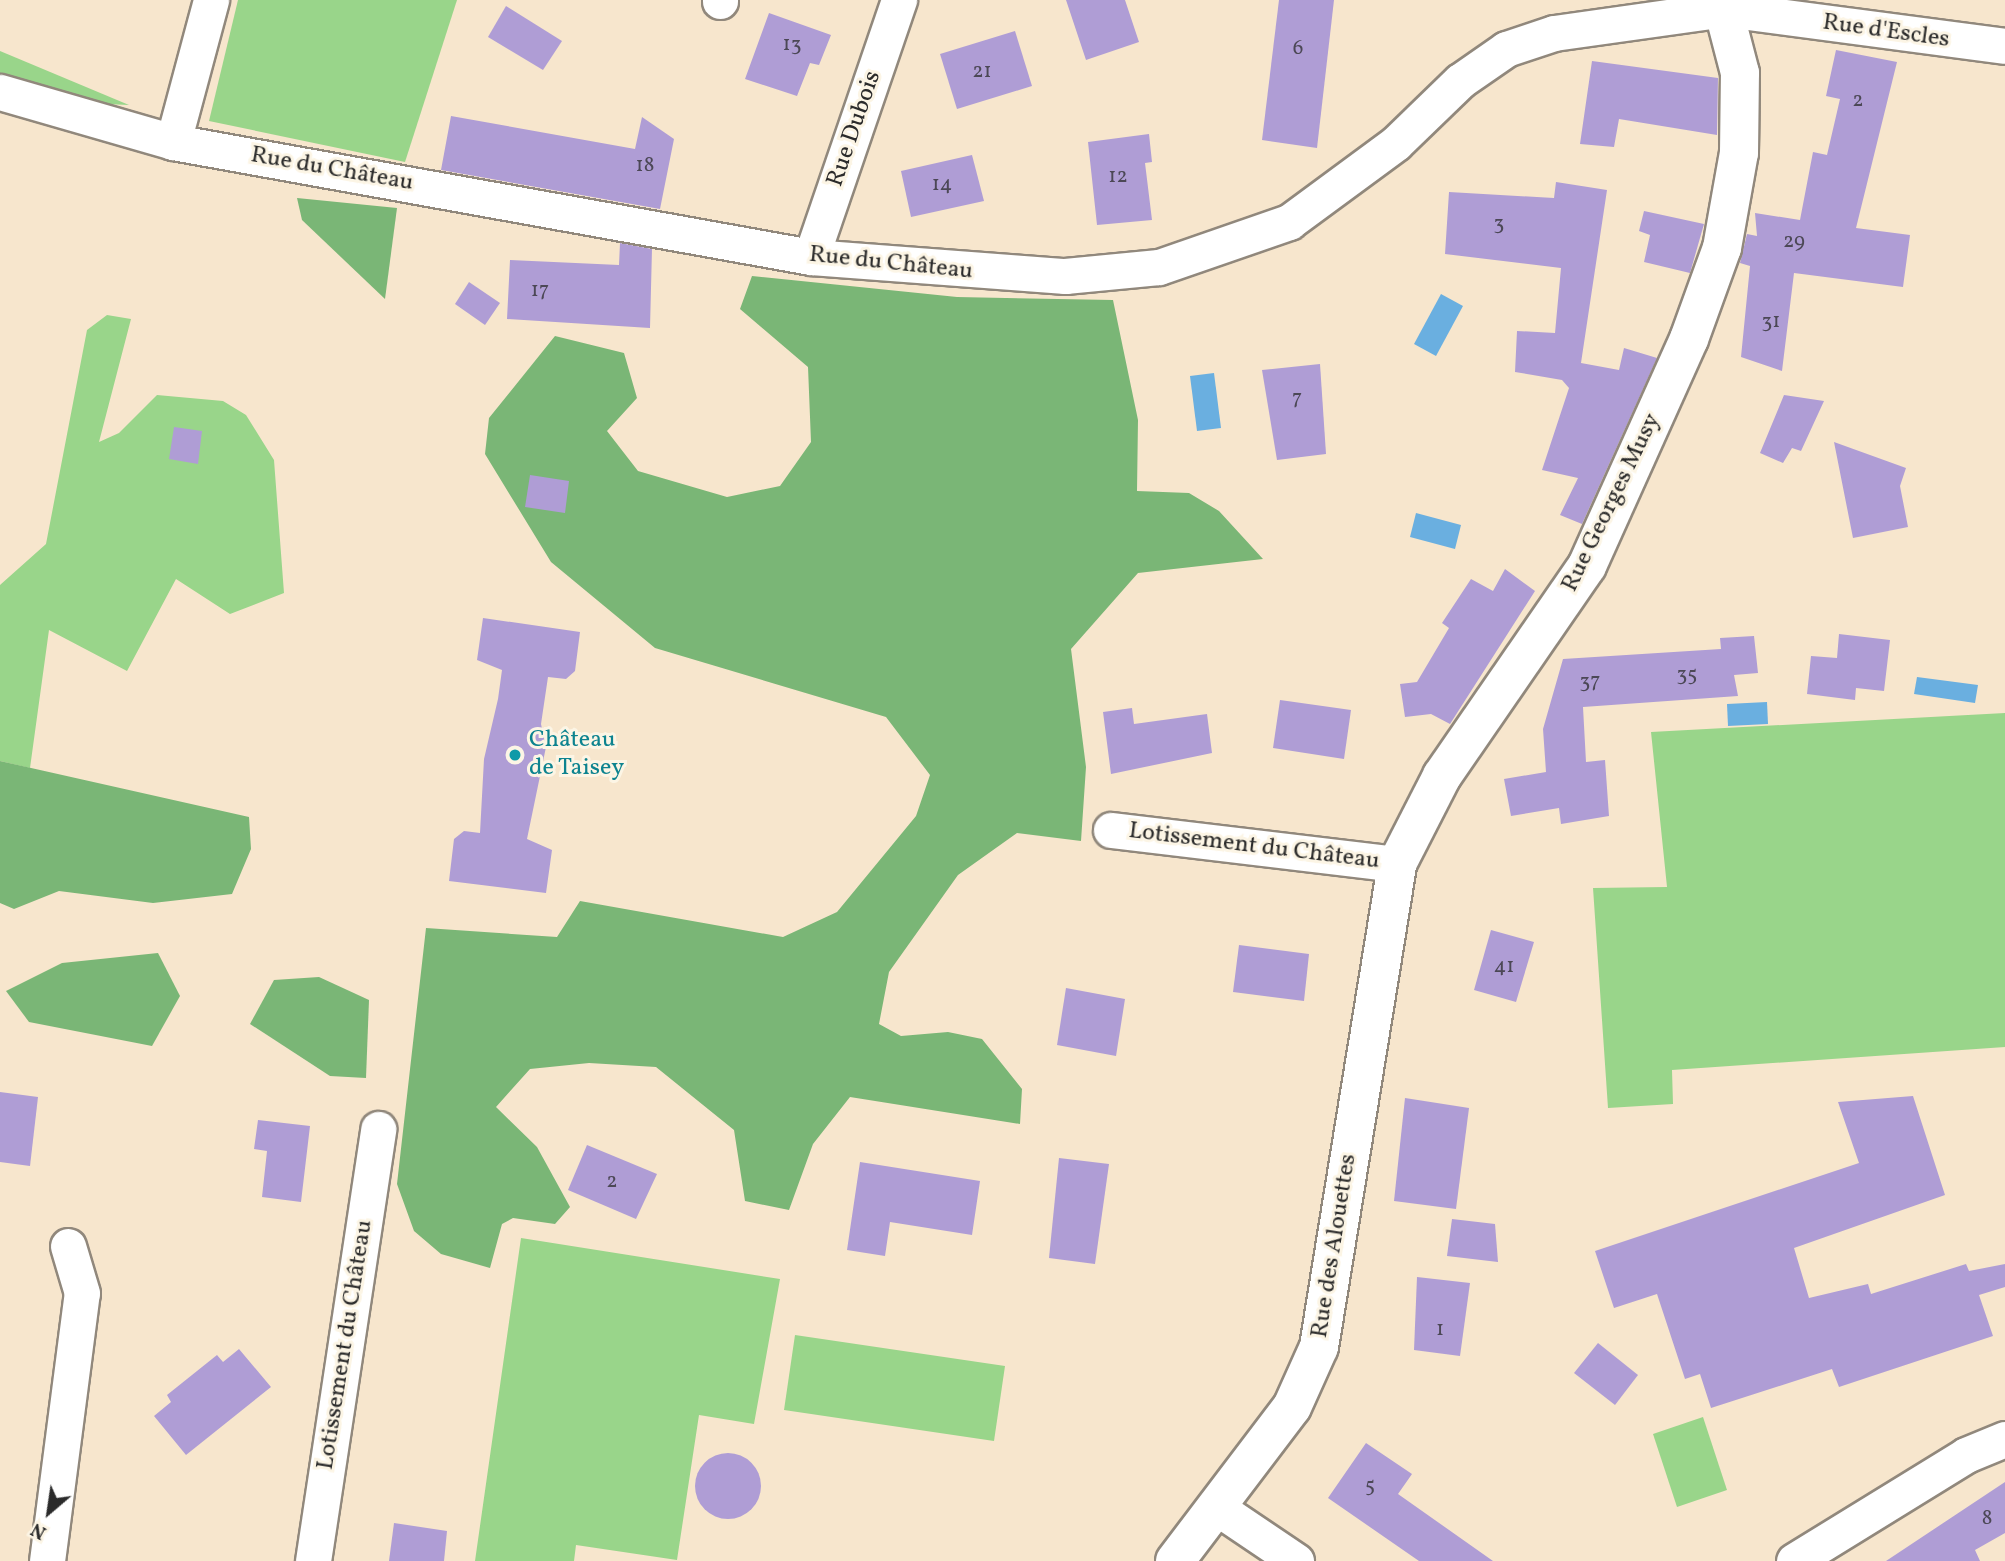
<!DOCTYPE html>
<meta charset="utf-8">
<style>
body{margin:0}
#map{position:relative;width:2005px;height:1561px;overflow:hidden;background:#f7e6cd;font-family:Vollkorn,serif}
div>[style]{position:absolute}
[style*='--x']{left:calc(var(--x)*1px);top:calc(var(--y)*1px);width:calc(var(--w)*1px);rotate:calc(var(--a)*1deg)}
.green>*{inset:0;background:#99d58a}
.forest>*{inset:0;background:#7ab676}
.water>*{inset:0;background:#6aafe0}
.building>*{inset:0;background:#af9dd5}
.round{border-radius:50%}
.roads{filter:drop-shadow(2px 0 #91887c) drop-shadow(-2px 0 #91887c) drop-shadow(0 2px #91887c) drop-shadow(0 -2px #91887c)}
.street>*{height:35px;margin:-17.5px;padding:0 17.5px;transform-origin:17.5px;border-radius:17.5px;background:#fff}
.secondary>*{height:38px;margin:-19px;padding:0 19px;transform-origin:19px;border-radius:19px;background:#fff}
.dots>*{width:19px;height:19px;translate:-50% -50%;box-sizing:border-box;border:4px solid #fcf5e5;border-radius:50%}
span{translate:-50% -50%;white-space:nowrap;text-align:center;line-height:1.15;-webkit-text-stroke:6px #fcf5e5;paint-order:stroke}
.number-label{font-size:21px;color:#4c4856}
.number-label span{-webkit-text-stroke-width:0}
.street-label{font-size:24px;color:#2b2b2b}
.culture-label{font-size:24px;color:#0d838f}
.left{translate:0 -50%;text-align:left}
.north{position:absolute;left:14px;top:1477px;width:70px;height:70px;-webkit-text-stroke:5px #fcf5e5;paint-order:stroke;rotate:209deg;font-size:19px;font-weight:700;line-height:28px;text-align:center;color:#2b2b2b}
.north::after{content:'';display:block;margin:auto;width:24px;height:32px;background:#2b2b2b;clip-path:polygon(50% 0,100% 100%,50% 72%,0 100%)}
</style>
<div id="map">
<div class="green">
<div style="clip-path:polygon(238px 0,457px 0,405px 162px,209px 121px)"></div>
<div style="clip-path:polygon(0 51px,129px 105px,83px 103px,0 73px)"></div>
<div style="clip-path:polygon(107px 315px,131px 319px,99px 442px,119px 433px,157px 395px,223px 401px,246px 415px,274px 460px,284px 593px,230px 614px,176px 579px,127px 671px,49px 630px,30px 768px,0 761px,0 585px,46px 544px,87px 330px)"></div>
<div style="clip-path:polygon(2005px 713px,2005px 1047px,1672px 1070px,1673px 1104px,1608px 1108px,1593px 888px,1667px 887px,1651px 732px)"></div>
<div style="clip-path:polygon(521px 1238px,780px 1279px,754px 1424px,699px 1415px,677px 1560px,576px 1545px,574px 1561px,475px 1561px)"></div>
<div style="clip-path:polygon(795px 1335px,1005px 1366px,994px 1441px,784px 1410px)"></div>
<div style="clip-path:polygon(1703px 1417px,1727px 1490px,1677px 1507px,1653px 1434px)"></div>
</div>
<div class="forest">
<div style="clip-path:polygon(297px 198px,397px 208px,385px 299px,302px 220px)"></div>
<div style="clip-path:polygon(752px 276px,957px 297px,1113px 300px,1138px 420px,1137px 491px,1189px 493px,1219px 511px,1263px 559px,1138px 573px,1071px 649px,1086px 767px,1081px 841px,1017px 833px,958px 875px,889px 972px,879px 1024px,901px 1036px,948px 1032px,982px 1039px,1022px 1089px,1020px 1124px,850px 1097px,813px 1144px,789px 1210px,745px 1201px,734px 1130px,656px 1067px,589px 1063px,530px 1069px,496px 1107px,537px 1147px,570px 1207px,555px 1224px,513px 1218px,502px 1224px,490px 1268px,441px 1254px,414px 1231px,397px 1184px,426px 928px,557px 937px,580px 901px,783px 937px,837px 912px,916px 816px,930px 775px,886px 717px,655px 648px,551px 562px,485px 454px,489px 418px,555px 336px,624px 353px,637px 398px,607px 431px,638px 471px,727px 497px,780px 486px,811px 442px,808px 367px,740px 309px)"></div>
<div style="clip-path:polygon(0 761px,249px 817px,251px 849px,232px 894px,153px 903px,59px 891px,14px 909px,0 903px)"></div>
<div style="clip-path:polygon(158px 953px,180px 996px,152px 1046px,29px 1022px,6px 991px,62px 963px)"></div>
<div style="clip-path:polygon(319px 977px,369px 1000px,366px 1078px,330px 1076px,250px 1024px,274px 980px)"></div>
</div>
<div class="water">
<div style="clip-path:polygon(1441px 294px,1463px 306px,1436px 356px,1414px 344px)"></div>
<div style="clip-path:polygon(1214px 373px,1221px 428px,1197px 431px,1190px 376px)"></div>
<div style="clip-path:polygon(1416px 513px,1461px 525px,1455px 549px,1410px 537px)"></div>
<div style="clip-path:polygon(1917px 677px,1978px 685px,1975px 703px,1914px 694px)"></div>
<div style="clip-path:polygon(1767px 702px,1768px 724px,1728px 726px,1727px 704px)"></div>
</div>
<div class="building">
<div style="clip-path:polygon(1066px 0,1125px 0,1139px 42px,1086px 60px)"></div>
<div style="clip-path:polygon(1279px 0,1334px 0,1317px 148px,1262px 140px)"></div>
<div style="clip-path:polygon(506px 6px,562px 41px,543px 70px,488px 37px)"></div>
<div style="clip-path:polygon(769px 13px,831px 35px,819px 65px,810px 63px,797px 96px,745px 79px)"></div>
<div style="clip-path:polygon(1015px 31px,1032px 86px,957px 109px,940px 54px)"></div>
<div style="clip-path:polygon(1836px 50px,1897px 62px,1856px 228px,1910px 235px,1903px 287px,1794px 273px,1782px 371px,1741px 357px,1750px 266px,1740px 263px,1747px 234px,1757px 236px,1755px 213px,1800px 220px,1813px 152px,1827px 155px,1840px 99px,1826px 96px)"></div>
<div style="clip-path:polygon(1592px 61px,1718px 78px,1717px 135px,1619px 119px,1614px 147px,1580px 144px)"></div>
<div style="clip-path:polygon(451px 116px,635px 149px,642px 117px,674px 139px,660px 209px,441px 170px)"></div>
<div style="clip-path:polygon(1149px 134px,1152px 162px,1145px 163px,1152px 220px,1097px 225px,1088px 142px)"></div>
<div style="clip-path:polygon(972px 155px,984px 201px,911px 217px,901px 171px)"></div>
<div style="clip-path:polygon(1556px 182px,1607px 190px,1581px 363px,1619px 370px,1624px 348px,1657px 358px,1582px 524px,1560px 515px,1578px 478px,1542px 470px,1569px 388px,1562px 380px,1515px 372px,1517px 331px,1555px 333px,1561px 268px,1445px 254px,1449px 192px,1554px 198px)"></div>
<div style="clip-path:polygon(1644px 211px,1704px 224px,1690px 273px,1644px 262px,1650px 235px,1639px 231px)"></div>
<div style="clip-path:polygon(620px 243px,652px 249px,650px 328px,507px 319px,510px 260px,619px 265px)"></div>
<div style="clip-path:polygon(469px 282px,500px 303px,485px 325px,455px 304px)"></div>
<div style="clip-path:polygon(1320px 364px,1326px 454px,1277px 460px,1262px 370px)"></div>
<div style="clip-path:polygon(1784px 395px,1824px 401px,1801px 451px,1792px 448px,1783px 463px,1760px 453px)"></div>
<div style="clip-path:polygon(174px 427px,202px 431px,198px 464px,169px 459px)"></div>
<div style="clip-path:polygon(1834px 442px,1906px 468px,1900px 486px,1908px 527px,1853px 538px)"></div>
<div style="clip-path:polygon(530px 475px,569px 481px,565px 513px,525px 507px)"></div>
<div style="clip-path:polygon(1505px 569px,1535px 591px,1450px 724px,1431px 714px,1405px 717px,1400px 684px,1417px 682px,1449px 628px,1442px 623px,1471px 579px,1493px 591px)"></div>
<div style="clip-path:polygon(483px 618px,580px 632px,575px 671px,566px 679px,548px 677px,541px 724px,546px 747px,527px 839px,552px 850px,546px 893px,449px 881px,454px 839px,464px 831px,480px 833px,484px 759px,498px 699px,502px 670px,477px 660px)"></div>
<div style="clip-path:polygon(1839px 634px,1890px 640px,1884px 691px,1856px 688px,1855px 700px,1807px 694px,1811px 656px,1837px 658px)"></div>
<div style="clip-path:polygon(1754px 636px,1758px 673px,1734px 675px,1738px 696px,1583px 707px,1586px 762px,1605px 760px,1609px 816px,1561px 824px,1559px 808px,1511px 816px,1504px 779px,1546px 772px,1543px 729px,1563px 659px,1721px 649px,1720px 638px)"></div>
<div style="clip-path:polygon(1280px 700px,1351px 710px,1344px 759px,1273px 748px)"></div>
<div style="clip-path:polygon(1132px 708px,1134px 724px,1207px 714px,1212px 753px,1111px 774px,1103px 712px)"></div>
<div style="clip-path:polygon(1491px 930px,1534px 942px,1516px 1002px,1474px 990px)"></div>
<div style="clip-path:polygon(1239px 945px,1309px 954px,1304px 1001px,1233px 992px)"></div>
<div style="clip-path:polygon(1066px 988px,1125px 999px,1116px 1056px,1057px 1045px)"></div>
<div style="clip-path:polygon(0 1092px,38px 1097px,30px 1166px,0 1162px)"></div>
<div style="clip-path:polygon(1913px 1096px,1945px 1195px,1794px 1248px,1809px 1298px,1868px 1284px,1871px 1294px,1966px 1264px,1969px 1271px,2005px 1264px,2005px 1287px,1979px 1295px,1993px 1336px,1839px 1387px,1832px 1369px,1711px 1408px,1700px 1374px,1685px 1379px,1657px 1294px,1614px 1308px,1595px 1251px,1859px 1163px,1838px 1102px)"></div>
<div style="clip-path:polygon(1405px 1098px,1469px 1108px,1456px 1209px,1394px 1201px)"></div>
<div style="clip-path:polygon(258px 1120px,310px 1126px,301px 1202px,262px 1197px,267px 1151px,254px 1149px)"></div>
<div style="clip-path:polygon(587px 1145px,657px 1174px,636px 1219px,568px 1190px)"></div>
<div style="clip-path:polygon(1059px 1158px,1109px 1164px,1095px 1264px,1049px 1258px)"></div>
<div style="clip-path:polygon(860px 1162px,980px 1181px,972px 1235px,890px 1222px,885px 1256px,847px 1250px)"></div>
<div style="clip-path:polygon(1452px 1219px,1495px 1224px,1498px 1262px,1447px 1256px)"></div>
<div style="clip-path:polygon(1417px 1277px,1470px 1283px,1460px 1356px,1414px 1350px)"></div>
<div style="clip-path:polygon(1598px 1343px,1638px 1375px,1615px 1405px,1574px 1373px)"></div>
<div style="clip-path:polygon(239px 1349px,271px 1387px,186px 1455px,154px 1416px,171px 1402px,167px 1395px,217px 1355px,223px 1362px)"></div>
<div style="clip-path:polygon(1366px 1443px,1412px 1474px,1398px 1494px,1493px 1561px,1419px 1561px,1328px 1498px)"></div>
<div class="round" style="left:695px;top:1453px;width:66px;height:66px"></div>
<div style="clip-path:polygon(2005px 1482px,2005px 1533px,1975px 1550px,1980px 1561px,1886px 1561px)"></div>
<div style="clip-path:polygon(394px 1523px,447px 1531px,444px 1561px,389px 1561px)"></div>
</div>
<div class="roads">
<div class="street">
<div style="--x:720;--y:1;--w:1;--a:-90"></div>
<div style="--x:0;--y:92;--w:180;--a:16.1"></div>
<div style="--x:173;--y:142;--w:648;--a:10.22"></div>
<div style="--x:811;--y:257;--w:255;--a:4.3"></div>
<div style="--x:1065;--y:276;--w:94;--a:-5.5"></div>
<div style="--x:1159;--y:267;--w:138;--a:-19.1"></div>
<div style="--x:1289;--y:222;--w:133;--a:-36.4"></div>
<div style="--x:1396;--y:143;--w:89;--a:-44.1"></div>
<div style="--x:1460;--y:81;--w:56;--a:-34.8"></div>
<div style="--x:1506;--y:49;--w:51;--a:-18.4"></div>
<div style="--x:1554;--y:33;--w:173;--a:-8"></div>
<div style="--x:1725;--y:9;--w:282;--a:7.5"></div>
<div style="--x:173;--y:142;--w:147;--a:-75"></div>
<div style="--x:811;--y:257;--w:272;--a:-71.1"></div>
<div style="--x:1111;--y:830;--w:288;--a:6.8"></div>
<div style="--x:1219;--y:1509;--w:93;--a:34"></div>
<div style="--x:47;--y:1561;--w:270;--a:-82.6"></div>
<div style="--x:82;--y:1293;--w:49;--a:-106.6"></div>
<div style="--x:313;--y:1561;--w:437;--a:-81.4"></div>
<div style="--x:1794;--y:1561;--w:202;--a:-31.6"></div>
<div style="--x:1966;--y:1455;--w:42;--a:-22.3"></div>
</div>
<div class="secondary">
<div style="--x:1175;--y:1561;--w:193;--a:-52.8"></div>
<div style="--x:1292;--y:1407;--w:66;--a:-65.8"></div>
<div style="--x:1319;--y:1347;--w:489;--a:-80.8"></div>
<div style="--x:1397;--y:864;--w:99;--a:-62.9"></div>
<div style="--x:1442;--y:776;--w:255;--a:-55.4"></div>
<div style="--x:1587;--y:566;--w:249;--a:-65.8"></div>
<div style="--x:1689;--y:339;--w:97;--a:-70.1"></div>
<div style="--x:1722;--y:248;--w:97;--a:-79.9"></div>
<div style="--x:1739;--y:153;--w:80;--a:-89.3"></div>
<div style="--x:1740;--y:73;--w:75;--a:-104.6"></div>
</div>
</div>
<div class="dots">
<div style="left:515px;top:755px;background:#0f9aa8"></div>
</div>
<div class="number-label">
<span style="left:792px;top:45px">13</span>
<span style="left:1298px;top:49px">6</span>
<span style="left:982px;top:72px">21</span>
<span style="left:1858px;top:101px">2</span>
<span style="left:645px;top:166px">18</span>
<span style="left:1118px;top:177px">12</span>
<span style="left:942px;top:185px">14</span>
<span style="left:1499px;top:224px">3</span>
<span style="left:1794px;top:242px">29</span>
<span style="left:540px;top:291px">17</span>
<span style="left:1771px;top:322px">31</span>
<span style="left:1297px;top:399px">7</span>
<span style="left:1687px;top:675px">35</span>
<span style="left:1590px;top:682px">37</span>
<span style="left:1504px;top:967px">41</span>
<span style="left:612px;top:1182px">2</span>
<span style="left:1440px;top:1330px">1</span>
<span style="left:1370px;top:1486px">5</span>
<span style="left:1987px;top:1519px">8</span>
</div>
<div class="street-label">
<span style="left:1886px;top:32px;rotate:8deg">Rue d'Escles</span>
<span style="left:855px;top:129px;rotate:-71deg">Rue Dubois</span>
<span style="left:332px;top:170px;rotate:10deg">Rue du Château</span>
<span style="left:891px;top:264px;rotate:6deg">Rue du Château</span>
<span style="left:1612px;top:503px;rotate:-64deg">Rue Georges Musy</span>
<span style="left:1254px;top:847px;rotate:7deg">Lotissement du Château</span>
<span style="left:1335px;top:1246px;rotate:-81deg">Rue des Alouettes</span>
<span style="left:346px;top:1345px;rotate:-81deg">Lotissement du Château</span>
</div>
<div class="culture-label">
<span class="left" style="left:529px;top:755px">Château<br>de Taisey</span>
</div>
<div class="north">N</div>
</div>
